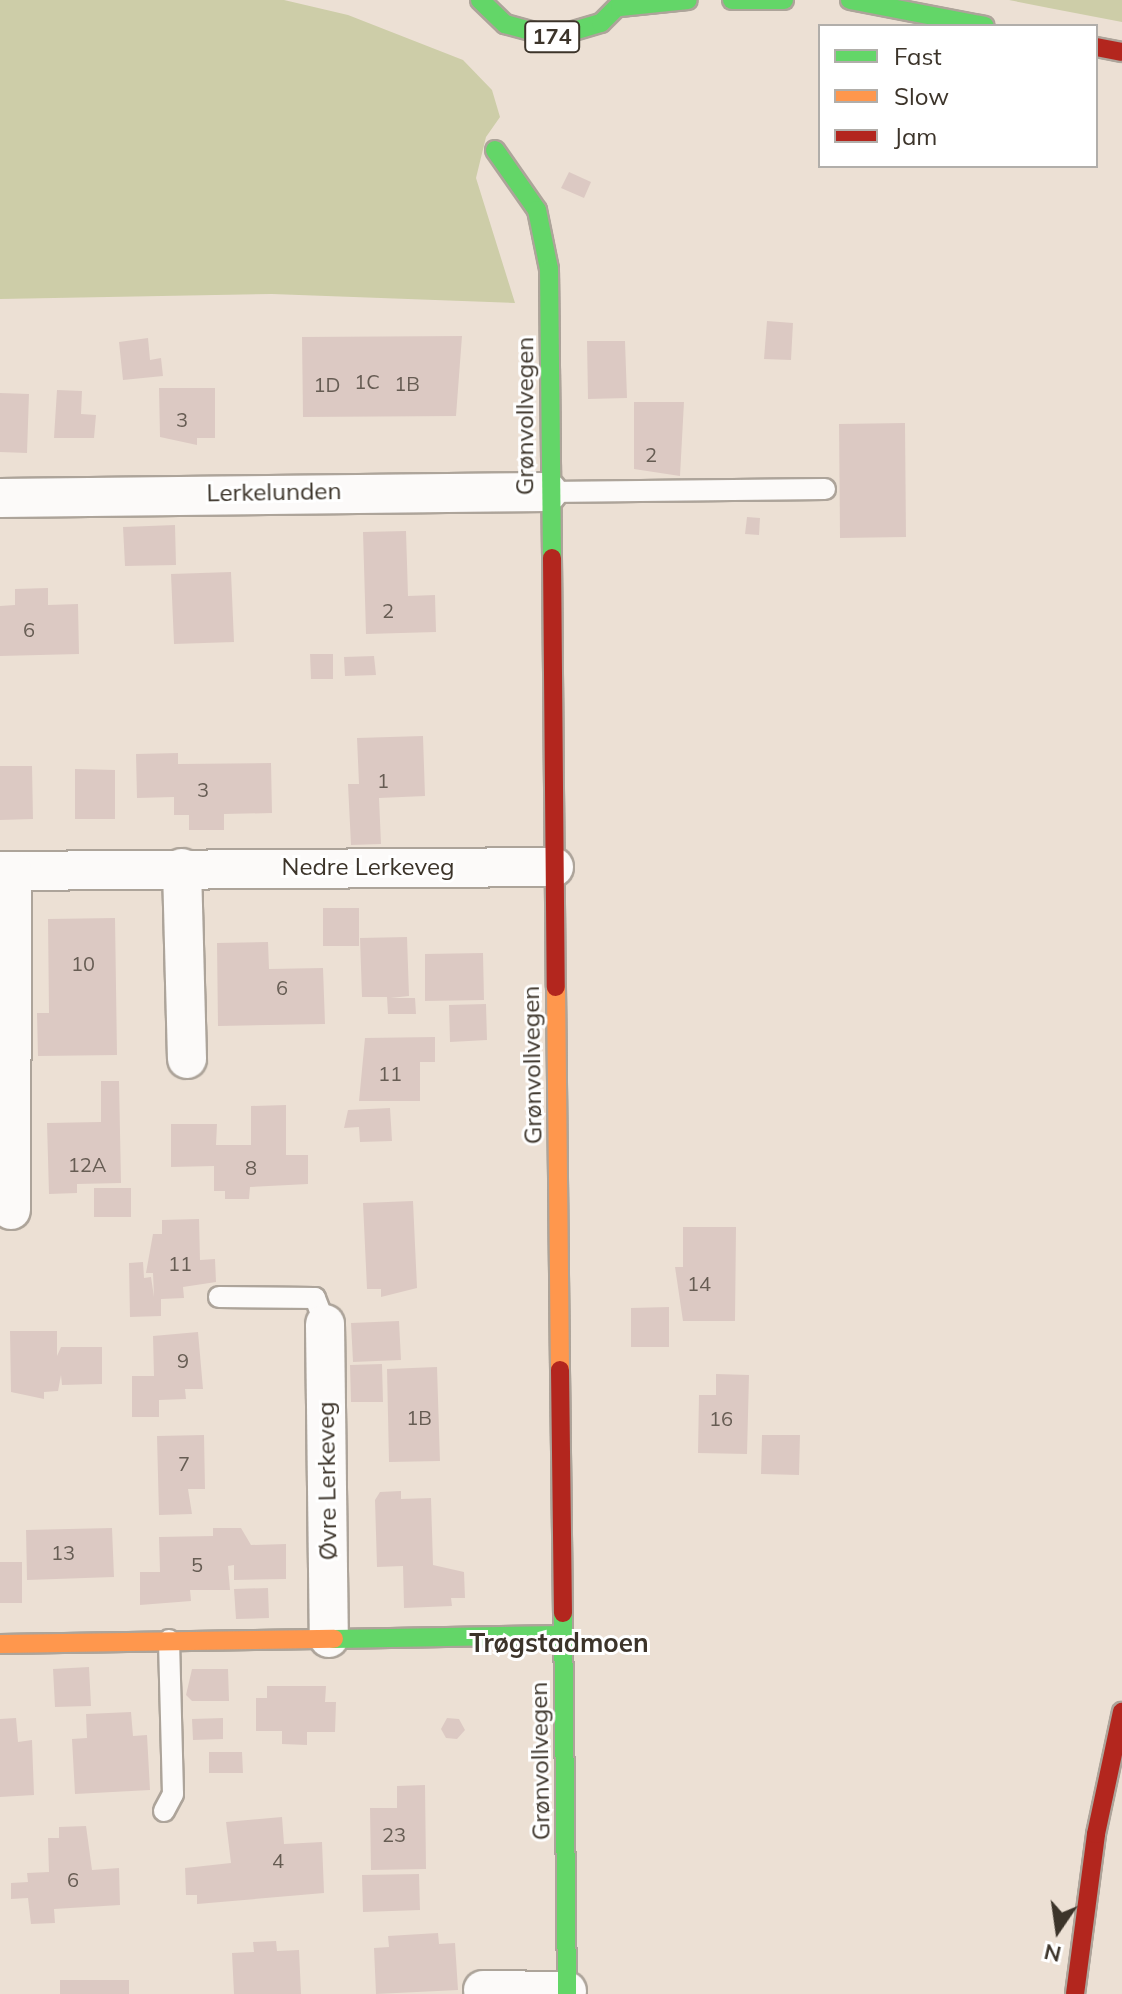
<!DOCTYPE html>
<meta charset="utf-8">
<style>
body{margin:0}
#map{position:relative;width:1122px;height:1994px;overflow:hidden;background:#ece0d4;font-family:Mulish,sans-serif}
div>[style]{position:absolute}
[style*='--x']{left:calc(var(--x)*1px);top:calc(var(--y)*1px);width:calc(var(--w)*1px);rotate:calc(var(--a)*1deg)}
.green>*{inset:0;background:#cdcda8}
.building>*{inset:0;background:#dcc9c3}
.roads{filter:drop-shadow(2px 0 #ada49a) drop-shadow(-2px 0 #ada49a) drop-shadow(0 2px #ada49a) drop-shadow(0 -2px #ada49a)}
.lane>*{height:20px;margin:-10px;padding:0 10px;transform-origin:10px;border-radius:10px;background:#fcfaf9}
.street>*{height:38px;margin:-19px;padding:0 19px;transform-origin:19px;border-radius:19px;background:#fcfaf9}
.fast>*{height:18px;margin:-9px;padding:0 9px;transform-origin:9px;border-radius:9px;background:#63d668}
.slow>*{height:18px;margin:-9px;padding:0 9px;transform-origin:9px;border-radius:9px;background:#ff974d}
.jam>*{height:18px;margin:-9px;padding:0 9px;transform-origin:9px;border-radius:9px;background:#b3261e}
span{translate:-50% -50%;white-space:nowrap;text-align:center;line-height:1.15;-webkit-text-stroke:6px #fff;paint-order:stroke}
.number-label{font-size:20px;color:#665c53}
.number-label span{-webkit-text-stroke-width:0}
.shield-label span{padding:2px 6px;background:#fff;border:2px solid;border-radius:6px;-webkit-text-stroke-width:0}
.shield-label{font-size:22px;color:#3c342a;font-weight:700}
.street-label{font-size:24px;color:#3c342a}
.neighbourhood-label{font-size:26px;color:#3c342a;font-weight:700}
.legend{position:absolute;left:818px;top:24px;width:280px;height:144px;box-sizing:border-box;background:#fff;border:2px solid #b1aeaa;margin:0;padding:10px 14px;list-style:none;font-size:24px;color:#3c342a}
.legend li{display:flex;align-items:center;gap:16px;height:40px}
.legend b{width:40px;border:2px solid #b1aeaa}
.north{position:absolute;left:1018px;top:1890px;width:80px;height:80px;-webkit-text-stroke:6px #fff;paint-order:stroke;rotate:193deg;font-size:22px;font-weight:700;line-height:32px;text-align:center;color:#3c342a}
.north::after{content:'';display:block;margin:auto;width:28px;height:36px;background:#3c342a;clip-path:polygon(50% 0,100% 100%,50% 72%,0 100%)}
</style>
<div id="map">
<div class="green">
<div style="clip-path:polygon(0 0,284px 0,348px 15px,463px 60px,492px 90px,500px 117px,486px 137px,476px 178px,515px 303px,272px 294px,0 299px)"></div>
<div style="clip-path:polygon(1009px 0,1122px 0,1122px 22px,1049px 8px)"></div>
</div>
<div class="building">
<div style="clip-path:polygon(569px 172px,591px 182px,584px 198px,561px 188px)"></div>
<div style="clip-path:polygon(767px 321px,793px 323px,791px 360px,764px 359px)"></div>
<div style="clip-path:polygon(462px 336px,456px 416px,303px 417px,302px 337px)"></div>
<div style="clip-path:polygon(148px 338px,150px 360px,161px 358px,163px 376px,123px 380px,119px 342px)"></div>
<div style="clip-path:polygon(587px 341px,625px 341px,627px 398px,588px 399px)"></div>
<div style="clip-path:polygon(159px 388px,215px 388px,215px 438px,197px 438px,197px 445px,160px 437px)"></div>
<div style="clip-path:polygon(57px 390px,82px 391px,81px 414px,96px 415px,94px 438px,54px 438px)"></div>
<div style="clip-path:polygon(0 393px,29px 394px,27px 453px,0 452px)"></div>
<div style="clip-path:polygon(634px 402px,684px 402px,680px 476px,634px 469px)"></div>
<div style="clip-path:polygon(905px 423px,906px 537px,840px 538px,839px 424px)"></div>
<div style="clip-path:polygon(747px 517px,760px 518px,759px 535px,745px 534px)"></div>
<div style="clip-path:polygon(175px 525px,176px 565px,125px 566px,123px 527px)"></div>
<div style="clip-path:polygon(406px 531px,408px 596px,435px 595px,436px 632px,366px 634px,363px 532px)"></div>
<div style="clip-path:polygon(231px 572px,234px 642px,174px 644px,171px 574px)"></div>
<div style="clip-path:polygon(48px 588px,48px 605px,78px 604px,79px 654px,0 656px,0 606px,15px 605px,15px 589px)"></div>
<div style="clip-path:polygon(310px 654px,333px 654px,333px 679px,311px 679px)"></div>
<div style="clip-path:polygon(374px 656px,376px 675px,345px 676px,344px 657px)"></div>
<div style="clip-path:polygon(423px 736px,425px 796px,379px 798px,381px 844px,351px 845px,348px 784px,359px 784px,357px 738px)"></div>
<div style="clip-path:polygon(178px 753px,178px 764px,271px 763px,272px 813px,224px 814px,224px 830px,189px 830px,189px 815px,174px 815px,174px 797px,137px 798px,136px 754px)"></div>
<div style="clip-path:polygon(0 766px,32px 766px,33px 819px,0 820px)"></div>
<div style="clip-path:polygon(75px 769px,115px 770px,115px 819px,75px 819px)"></div>
<div style="clip-path:polygon(323px 908px,359px 908px,359px 946px,323px 946px)"></div>
<div style="clip-path:polygon(115px 918px,117px 1055px,38px 1056px,37px 1013px,49px 1013px,48px 919px)"></div>
<div style="clip-path:polygon(407px 937px,409px 996px,390px 998px,415px 998px,416px 1014px,388px 1014px,387px 997px,362px 997px,360px 938px)"></div>
<div style="clip-path:polygon(268px 942px,269px 969px,323px 968px,325px 1024px,218px 1026px,217px 943px)"></div>
<div style="clip-path:polygon(483px 953px,484px 1000px,425px 1001px,425px 954px)"></div>
<div style="clip-path:polygon(486px 1004px,487px 1040px,450px 1042px,449px 1005px)"></div>
<div style="clip-path:polygon(435px 1037px,435px 1062px,420px 1062px,420px 1101px,359px 1101px,365px 1038px)"></div>
<div style="clip-path:polygon(101px 1081px,119px 1081px,121px 1183px,77px 1184px,77px 1193px,49px 1194px,47px 1123px,101px 1122px)"></div>
<div style="clip-path:polygon(286px 1105px,286px 1155px,308px 1155px,308px 1184px,250px 1187px,249px 1199px,225px 1199px,225px 1191px,214px 1191px,214px 1166px,171px 1167px,171px 1124px,217px 1124px,216px 1145px,251px 1145px,251px 1106px)"></div>
<div style="clip-path:polygon(390px 1108px,392px 1141px,360px 1142px,359px 1127px,344px 1128px,348px 1110px)"></div>
<div style="clip-path:polygon(94px 1188px,131px 1188px,131px 1217px,94px 1217px)"></div>
<div style="clip-path:polygon(413px 1201px,417px 1288px,381px 1297px,381px 1289px,367px 1289px,363px 1203px)"></div>
<div style="clip-path:polygon(199px 1219px,200px 1260px,215px 1259px,216px 1282px,183px 1287px,184px 1298px,161px 1299px,161px 1316px,130px 1317px,129px 1263px,143px 1262px,144px 1278px,151px 1277px,154px 1297px,153px 1273px,146px 1273px,153px 1234px,162px 1234px,162px 1220px)"></div>
<div style="clip-path:polygon(683px 1227px,736px 1227px,735px 1321px,683px 1321px,675px 1267px,683px 1267px)"></div>
<div style="clip-path:polygon(669px 1307px,669px 1347px,631px 1347px,631px 1308px)"></div>
<div style="clip-path:polygon(399px 1321px,401px 1360px,353px 1362px,351px 1323px)"></div>
<div style="clip-path:polygon(10px 1331px,57px 1331px,57px 1356px,61px 1347px,102px 1347px,102px 1384px,62px 1385px,61px 1375px,58px 1391px,44px 1392px,44px 1399px,11px 1392px)"></div>
<div style="clip-path:polygon(198px 1332px,203px 1389px,185px 1389px,186px 1399px,159px 1400px,159px 1417px,132px 1417px,132px 1376px,154px 1376px,153px 1336px)"></div>
<div style="clip-path:polygon(382px 1364px,383px 1402px,351px 1402px,350px 1365px)"></div>
<div style="clip-path:polygon(437px 1367px,440px 1461px,389px 1462px,387px 1369px)"></div>
<div style="clip-path:polygon(716px 1374px,749px 1375px,747px 1454px,698px 1453px,699px 1395px,716px 1395px)"></div>
<div style="clip-path:polygon(204px 1435px,205px 1489px,188px 1489px,192px 1514px,159px 1515px,157px 1436px)"></div>
<div style="clip-path:polygon(762px 1435px,800px 1435px,799px 1475px,761px 1474px)"></div>
<div style="clip-path:polygon(401px 1491px,401px 1499px,431px 1498px,433px 1565px,464px 1572px,465px 1598px,451px 1598px,452px 1606px,404px 1608px,403px 1566px,377px 1567px,375px 1500px,380px 1492px)"></div>
<div style="clip-path:polygon(112px 1528px,114px 1577px,27px 1580px,26px 1530px)"></div>
<div style="clip-path:polygon(213px 1528px,241px 1528px,251px 1545px,286px 1544px,286px 1579px,234px 1580px,234px 1565px,228px 1566px,230px 1590px,190px 1590px,191px 1601px,140px 1605px,140px 1572px,160px 1572px,159px 1537px,213px 1536px)"></div>
<div style="clip-path:polygon(0 1562px,22px 1562px,22px 1603px,0 1603px)"></div>
<div style="clip-path:polygon(268px 1588px,269px 1618px,236px 1619px,234px 1589px)"></div>
<div style="clip-path:polygon(89px 1667px,91px 1706px,55px 1707px,53px 1669px)"></div>
<div style="clip-path:polygon(192px 1669px,228px 1669px,229px 1701px,192px 1701px,186px 1695px)"></div>
<div style="clip-path:polygon(267px 1686px,326px 1686px,325px 1702px,336px 1702px,335px 1732px,307px 1732px,307px 1745px,282px 1744px,282px 1731px,256px 1731px,256px 1698px,267px 1698px)"></div>
<div style="clip-path:polygon(131px 1712px,133px 1736px,147px 1735px,150px 1790px,75px 1794px,72px 1739px,87px 1738px,86px 1714px)"></div>
<div style="clip-path:polygon(16px 1718px,18px 1742px,32px 1740px,34px 1795px,0 1797px,0 1719px)"></div>
<div style="clip-path:polygon(223px 1718px,223px 1739px,193px 1740px,192px 1719px)"></div>
<div style="clip-path:polygon(447px 1718px,459px 1719px,465px 1730px,457px 1739px,446px 1738px,441px 1729px)"></div>
<div style="clip-path:polygon(209px 1752px,242px 1752px,243px 1773px,209px 1773px)"></div>
<div style="clip-path:polygon(425px 1785px,426px 1869px,371px 1870px,370px 1808px,397px 1808px,397px 1786px)"></div>
<div style="clip-path:polygon(282px 1817px,284px 1844px,322px 1842px,324px 1893px,197px 1904px,197px 1895px,186px 1895px,185px 1868px,231px 1863px,226px 1822px)"></div>
<div style="clip-path:polygon(86px 1826px,92px 1870px,119px 1868px,120px 1905px,54px 1909px,55px 1923px,31px 1924px,28px 1898px,11px 1899px,11px 1883px,28px 1882px,27px 1873px,49px 1872px,48px 1838px,59px 1838px,59px 1827px)"></div>
<div style="clip-path:polygon(419px 1874px,420px 1910px,363px 1912px,362px 1875px)"></div>
<div style="clip-path:polygon(438px 1933px,439px 1944px,455px 1943px,458px 1990px,376px 1994px,374px 1948px,389px 1947px,388px 1936px)"></div>
<div style="clip-path:polygon(276px 1941px,277px 1951px,299px 1950px,301px 1994px,234px 1994px,232px 1953px,254px 1952px,253px 1942px)"></div>
<div style="clip-path:polygon(60px 1980px,129px 1980px,129px 1994px,60px 1994px)"></div>
</div>
<div class="roads">
<div class="lane">
<div style="--x:548;--y:492;--w:277;--a:-0.6"></div>
<div style="--x:219;--y:1297;--w:96;--a:0.6"></div>
<div style="--x:315;--y:1298;--w:28;--a:69"></div>
<div style="--x:164;--y:1811;--w:19;--a:-62"></div>
<div style="--x:173;--y:1794;--w:154;--a:-91.5"></div>
</div>
<div class="street">
<div style="--x:0;--y:498;--w:548;--a:-0.63"></div>
<div style="--x:182;--y:868;--w:191;--a:88.5"></div>
<div style="--x:0;--y:871;--w:554;--a:-0.41"></div>
<div style="--x:11;--y:1210;--w:339;--a:-89.8"></div>
<div style="--x:325;--y:1324;--w:314;--a:89.3"></div>
<div style="--x:483;--y:1990;--w:84;--a:0.7"></div>
</div>
<div class="fast">
<div style="--x:480;--y:0;--w:35;--a:44"></div>
<div style="--x:505;--y:24;--w:50;--a:15.2"></div>
<div style="--x:553;--y:37;--w:50;--a:-16.3"></div>
<div style="--x:601;--y:23;--w:33;--a:-45"></div>
<div style="--x:732;--y:0;--w:52;--a:0"></div>
<div style="--x:850;--y:0;--w:137;--a:10.9"></div>
<div style="--x:620;--y:7;--w:68;--a:-5.9"></div>
<div style="--x:495;--y:150;--w:73;--a:55"></div>
<div style="--x:537;--y:210;--w:60;--a:78.5"></div>
<div style="--x:549;--y:269;--w:289;--a:89.4"></div>
<div style="--x:563;--y:1613;--w:381;--a:89.4"></div>
<div style="--x:334;--y:1639;--w:229;--a:-1"></div>
</div>
<div class="slow">
<div style="--x:556;--y:987;--w:383;--a:89.4"></div>
<div style="--x:0;--y:1644;--w:334;--a:-0.9"></div>
</div>
<div class="jam">
<div style="--x:1096;--y:47;--w:26;--a:11"></div>
<div style="--x:552;--y:558;--w:429;--a:89.5"></div>
<div style="--x:560;--y:1370;--w:243;--a:89.3"></div>
<div style="--x:1075;--y:1994;--w:161;--a:-82.5"></div>
<div style="--x:1096;--y:1834;--w:125;--a:-78"></div>
</div>
</div>
<div class="number-label">
<span style="left:367px;top:381px">1C</span>
<span style="left:407px;top:383px">1B</span>
<span style="left:327px;top:384px">1D</span>
<span style="left:182px;top:419px">3</span>
<span style="left:651px;top:454px">2</span>
<span style="left:388px;top:610px">2</span>
<span style="left:29px;top:629px">6</span>
<span style="left:383px;top:780px">1</span>
<span style="left:203px;top:789px">3</span>
<span style="left:83px;top:963px">10</span>
<span style="left:282px;top:987px">6</span>
<span style="left:390px;top:1073px">11</span>
<span style="left:87px;top:1164px">12A</span>
<span style="left:251px;top:1167px">8</span>
<span style="left:180px;top:1263px">11</span>
<span style="left:699px;top:1283px">14</span>
<span style="left:183px;top:1360px">9</span>
<span style="left:419px;top:1417px">1B</span>
<span style="left:721px;top:1418px">16</span>
<span style="left:184px;top:1463px">7</span>
<span style="left:63px;top:1552px">13</span>
<span style="left:197px;top:1564px">5</span>
<span style="left:394px;top:1834px">23</span>
<span style="left:278px;top:1860px">4</span>
<span style="left:73px;top:1879px">6</span>
</div>
<div class="shield-label">
<span style="left:552px;top:37px">174</span>
</div>
<div class="street-label">
<span style="left:525px;top:416px;rotate:-90deg">Grønvollvegen</span>
<span style="left:274px;top:492px;rotate:-1deg">Lerkelunden</span>
<span style="left:368px;top:867px">Nedre Lerkeveg</span>
<span style="left:532px;top:1065px;rotate:-91deg">Grønvollvegen</span>
<span style="left:327px;top:1481px;rotate:-91deg">Øvre Lerkeveg</span>
<span style="left:540px;top:1761px;rotate:-91deg">Grønvollvegen</span>
</div>
<div class="neighbourhood-label">
<span style="left:559px;top:1643px">Trøgstadmoen</span>
</div>
<ul class="legend">
<li><b style="height:10px;background:#63d668"></b>Fast</li>
<li><b style="height:10px;background:#ff974d"></b>Slow</li>
<li><b style="height:10px;background:#b3261e"></b>Jam</li>
</ul>
<div class="north">N</div>
</div>
